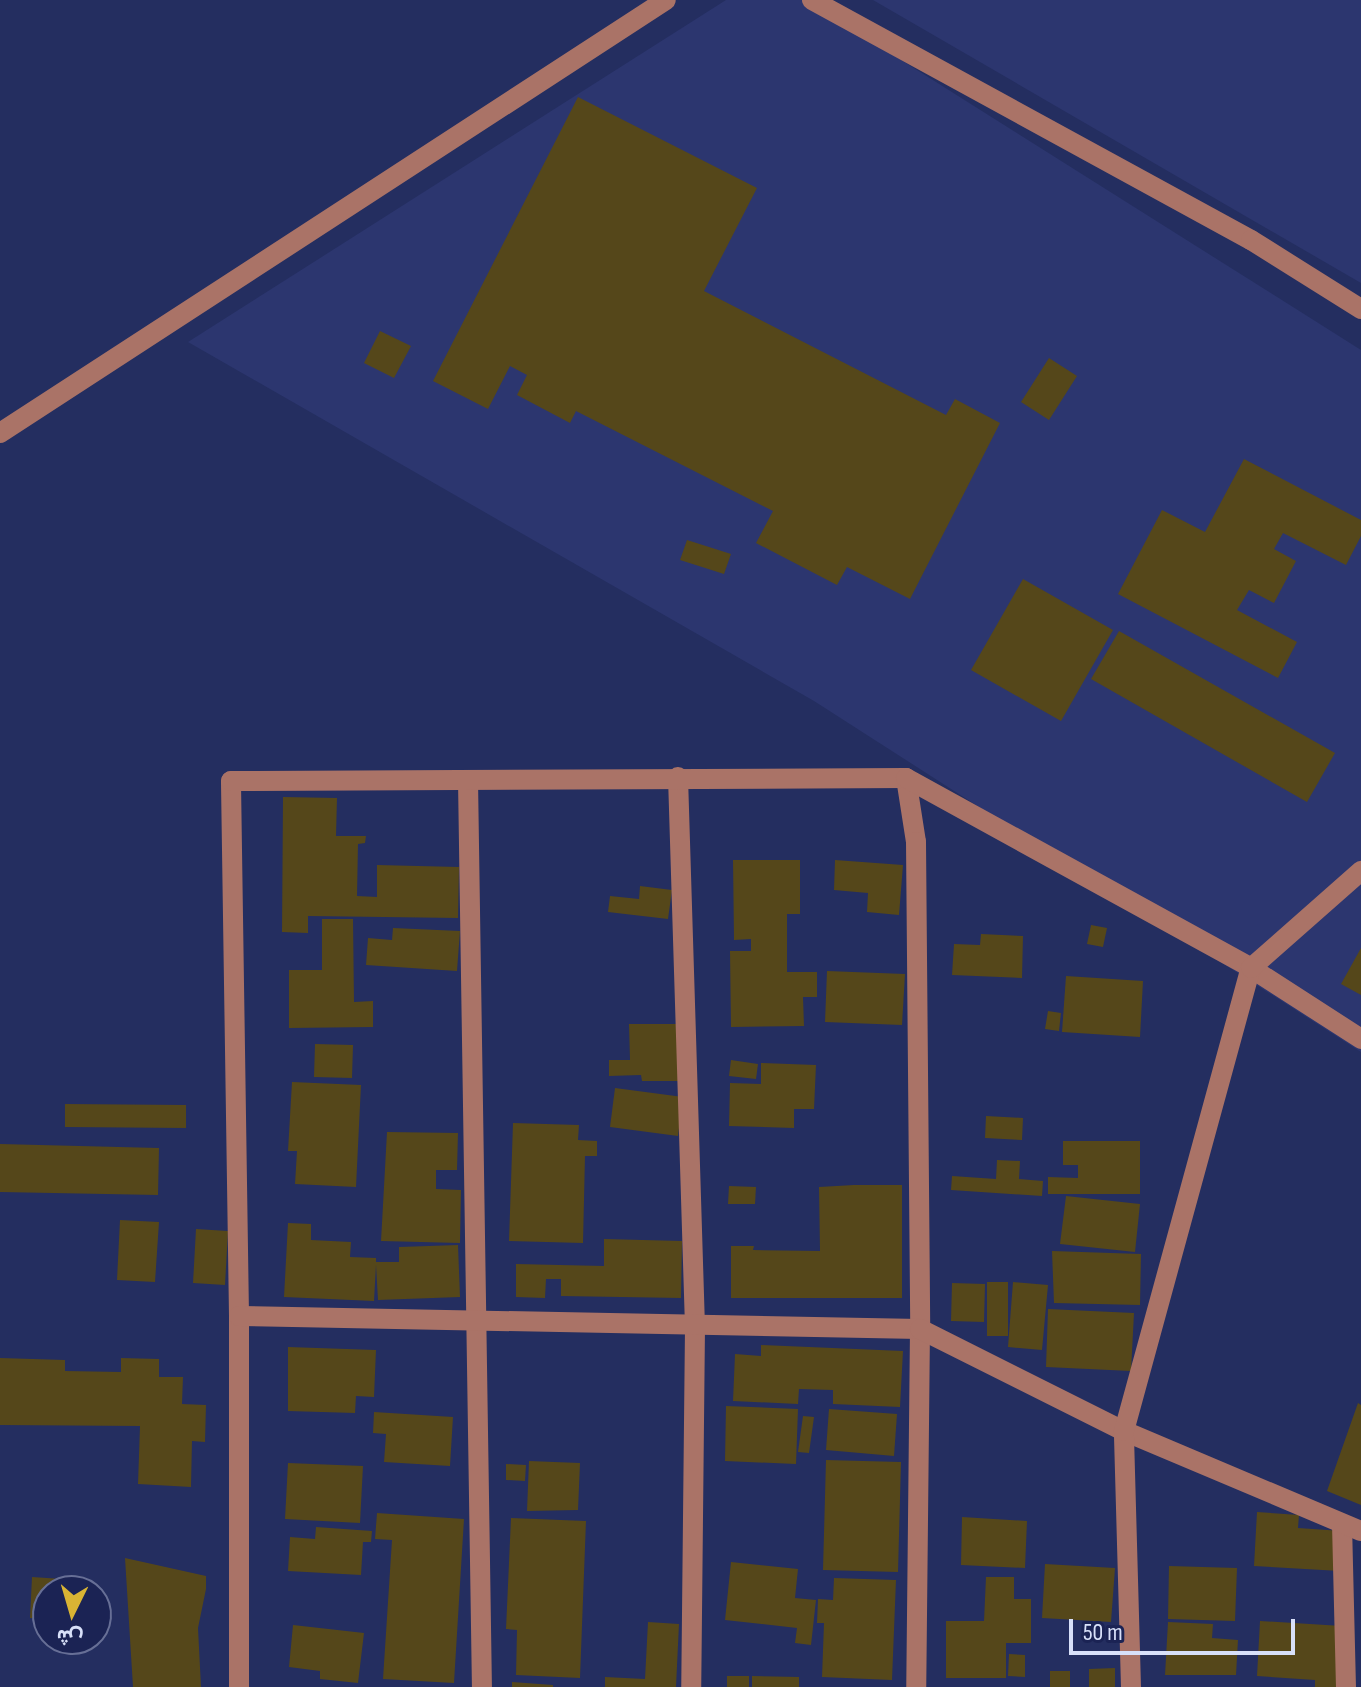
<!DOCTYPE html>
<meta charset="utf-8">
<style>
body{margin:0}
#map{position:relative;width:1361px;height:1687px;overflow:hidden;background:#242e60;font-family:"Sofia Sans Condensed",Vazirmatn,sans-serif}
div>[style]{position:absolute}
[style*='--x']{left:calc(var(--x)*1px);top:calc(var(--y)*1px);width:calc(var(--w)*1px);rotate:calc(var(--a)*1deg)}
.built>*{inset:0;background:#2c366f}
.building>*{inset:0;background:#55471a}
.minor>*{height:20px;margin:-10px;padding:0 10px;transform-origin:10px;border-radius:10px;background:#aa7367}
span{translate:-50% -50%;white-space:nowrap;text-align:center;line-height:1.15;-webkit-text-stroke:8px #1b2354;paint-order:stroke}
.north{position:absolute;left:32px;top:1575px;width:80px;height:80px;box-sizing:border-box;background:#1b2354;border:2px solid #676f96;border-radius:50%;rotate:185deg;font-size:22px;font-weight:700;line-height:32px;text-align:center;color:#d8e0f9}
.north::after{content:'';display:block;margin:auto;width:28px;height:36px;background:#d9b434;clip-path:polygon(50% 0,100% 100%,50% 72%,0 100%)}
.scale{position:absolute;left:1069px;top:1619px;width:226px;height:36px;box-sizing:border-box;border:4px solid #d8e0f9;border-top:0;padding-left:10px;font-size:24px;line-height:28px;white-space:nowrap;color:#d8e0f9;-webkit-text-stroke:6px #1b2354;paint-order:stroke}
</style>
<div id="map">
<div class="built">
<div style="clip-path:polygon(726px 0,806px 0,1361px 350px,1361px 1052px,814px 701px,188px 342px)"></div>
<div style="clip-path:polygon(873px 0,1361px 0,1361px 283px)"></div>
</div>
<div class="building">
<div style="clip-path:polygon(578px 97px,757px 188px,704px 291px,946px 415px,955px 399px,1000px 423px,910px 599px,847px 567px,837px 585px,756px 543px,773px 511px,576px 411px,570px 423px,517px 395px,527px 375px,510px 366px,488px 409px,433px 381px)"></div>
<div style="clip-path:polygon(380px 331px,411px 346px,394px 378px,364px 363px)"></div>
<div style="clip-path:polygon(1049px 358px,1077px 376px,1049px 420px,1021px 402px)"></div>
<div style="clip-path:polygon(1244px 459px,1361px 520px,1361px 536px,1346px 565px,1283px 533px,1274px 549px,1296px 561px,1274px 603px,1249px 590px,1237px 610px,1297px 642px,1278px 678px,1118px 594px,1162px 510px,1205px 532px)"></div>
<div style="clip-path:polygon(687px 540px,731px 554px,724px 574px,680px 560px)"></div>
<div style="clip-path:polygon(1023px 579px,1113px 630px,1061px 721px,971px 670px)"></div>
<div style="clip-path:polygon(1119px 631px,1335px 753px,1307px 802px,1091px 679px)"></div>
<div style="clip-path:polygon(283px 797px,337px 798px,336px 836px,366px 836px,365px 843px,358px 844px,357px 896px,377px 897px,377px 865px,459px 867px,458px 918px,308px 916px,308px 933px,282px 932px)"></div>
<div style="clip-path:polygon(733px 860px,800px 860px,800px 914px,787px 914px,787px 972px,817px 972px,817px 997px,803px 997px,804px 1026px,731px 1027px,730px 951px,751px 951px,751px 939px,734px 940px)"></div>
<div style="clip-path:polygon(835px 860px,903px 865px,899px 915px,867px 912px,868px 893px,834px 890px)"></div>
<div style="clip-path:polygon(640px 886px,672px 890px,668px 919px,608px 912px,610px 896px,639px 899px)"></div>
<div style="clip-path:polygon(322px 919px,353px 919px,354px 1002px,373px 1001px,373px 1027px,289px 1028px,289px 970px,322px 970px)"></div>
<div style="clip-path:polygon(1091px 925px,1107px 928px,1103px 947px,1087px 944px)"></div>
<div style="clip-path:polygon(393px 928px,460px 931px,457px 971px,366px 965px,368px 938px,392px 940px)"></div>
<div style="clip-path:polygon(981px 934px,1023px 936px,1022px 978px,952px 975px,954px 944px,980px 945px)"></div>
<div style="clip-path:polygon(1361px 948px,1361px 995px,1341px 984px)"></div>
<div style="clip-path:polygon(827px 971px,905px 974px,902px 1025px,825px 1022px)"></div>
<div style="clip-path:polygon(1066px 976px,1143px 981px,1140px 1037px,1062px 1032px)"></div>
<div style="clip-path:polygon(1048px 1011px,1061px 1013px,1059px 1031px,1045px 1029px)"></div>
<div style="clip-path:polygon(629px 1024px,680px 1024px,681px 1081px,642px 1081px,641px 1075px,609px 1076px,609px 1060px,630px 1060px)"></div>
<div style="clip-path:polygon(315px 1044px,353px 1045px,352px 1078px,314px 1077px)"></div>
<div style="clip-path:polygon(731px 1060px,758px 1064px,756px 1079px,729px 1076px)"></div>
<div style="clip-path:polygon(761px 1063px,816px 1065px,814px 1109px,794px 1109px,794px 1128px,729px 1126px,730px 1083px,761px 1084px)"></div>
<div style="clip-path:polygon(292px 1082px,361px 1085px,356px 1187px,295px 1184px,297px 1151px,288px 1151px)"></div>
<div style="clip-path:polygon(615px 1088px,683px 1097px,678px 1136px,610px 1127px)"></div>
<div style="clip-path:polygon(65px 1104px,186px 1105px,186px 1128px,65px 1127px)"></div>
<div style="clip-path:polygon(986px 1116px,1023px 1118px,1022px 1140px,985px 1138px)"></div>
<div style="clip-path:polygon(513px 1123px,579px 1125px,578px 1140px,597px 1141px,597px 1156px,585px 1156px,583px 1243px,509px 1241px)"></div>
<div style="clip-path:polygon(387px 1132px,458px 1133px,457px 1170px,436px 1170px,436px 1189px,461px 1190px,460px 1243px,381px 1241px)"></div>
<div style="clip-path:polygon(1063px 1141px,1140px 1141px,1140px 1194px,1048px 1194px,1048px 1177px,1078px 1178px,1078px 1165px,1063px 1165px)"></div>
<div style="clip-path:polygon(0 1144px,159px 1148px,158px 1195px,0 1192px)"></div>
<div style="clip-path:polygon(997px 1160px,1020px 1161px,1019px 1179px,1043px 1181px,1042px 1196px,951px 1190px,952px 1176px,996px 1179px)"></div>
<div style="clip-path:polygon(854px 1185px,902px 1185px,902px 1298px,731px 1298px,731px 1246px,754px 1246px,753px 1250px,820px 1251px,819px 1187px)"></div>
<div style="clip-path:polygon(729px 1186px,756px 1187px,755px 1204px,728px 1204px)"></div>
<div style="clip-path:polygon(1066px 1196px,1140px 1204px,1135px 1252px,1060px 1244px)"></div>
<div style="clip-path:polygon(120px 1220px,159px 1222px,155px 1282px,117px 1280px)"></div>
<div style="clip-path:polygon(288px 1223px,311px 1224px,311px 1240px,351px 1242px,350px 1257px,376px 1258px,376px 1262px,399px 1262px,399px 1247px,458px 1245px,460px 1297px,378px 1300px,376px 1265px,374px 1301px,284px 1297px)"></div>
<div style="clip-path:polygon(196px 1229px,228px 1231px,225px 1285px,193px 1283px)"></div>
<div style="clip-path:polygon(604px 1239px,682px 1241px,681px 1298px,561px 1296px,561px 1279px,546px 1279px,545px 1298px,516px 1297px,516px 1264px,604px 1266px)"></div>
<div style="clip-path:polygon(1052px 1251px,1141px 1254px,1140px 1305px,1054px 1303px)"></div>
<div style="clip-path:polygon(987px 1282px,1008px 1282px,1008px 1336px,987px 1336px)"></div>
<div style="clip-path:polygon(1013px 1282px,1048px 1285px,1042px 1350px,1008px 1347px)"></div>
<div style="clip-path:polygon(952px 1283px,985px 1284px,984px 1322px,951px 1321px)"></div>
<div style="clip-path:polygon(1048px 1309px,1134px 1313px,1131px 1371px,1046px 1367px)"></div>
<div style="clip-path:polygon(761px 1345px,903px 1351px,900px 1407px,833px 1404px,833px 1390px,799px 1389px,798px 1404px,733px 1401px,735px 1354px,761px 1356px)"></div>
<div style="clip-path:polygon(288px 1347px,376px 1350px,374px 1397px,356px 1396px,355px 1413px,288px 1411px)"></div>
<div style="clip-path:polygon(0 1358px,65px 1360px,65px 1371px,121px 1372px,121px 1358px,159px 1359px,159px 1377px,183px 1377px,182px 1404px,206px 1405px,205px 1442px,192px 1441px,191px 1487px,138px 1484px,140px 1426px,0 1425px)"></div>
<div style="clip-path:polygon(1358px 1403px,1361px 1405px,1361px 1505px,1327px 1491px)"></div>
<div style="clip-path:polygon(726px 1406px,798px 1409px,796px 1464px,725px 1461px)"></div>
<div style="clip-path:polygon(829px 1409px,897px 1414px,894px 1456px,826px 1450px)"></div>
<div style="clip-path:polygon(374px 1412px,453px 1417px,450px 1466px,384px 1462px,386px 1434px,373px 1433px)"></div>
<div style="clip-path:polygon(803px 1416px,814px 1417px,809px 1453px,798px 1452px)"></div>
<div style="clip-path:polygon(826px 1460px,901px 1462px,898px 1572px,823px 1570px)"></div>
<div style="clip-path:polygon(529px 1461px,580px 1463px,578px 1510px,527px 1511px)"></div>
<div style="clip-path:polygon(288px 1463px,363px 1466px,360px 1523px,285px 1519px)"></div>
<div style="clip-path:polygon(506px 1464px,526px 1465px,525px 1481px,506px 1480px)"></div>
<div style="clip-path:polygon(1257px 1512px,1299px 1515px,1298px 1528px,1342px 1531px,1340px 1571px,1254px 1566px)"></div>
<div style="clip-path:polygon(377px 1513px,464px 1519px,454px 1683px,383px 1679px,392px 1540px,375px 1539px)"></div>
<div style="clip-path:polygon(962px 1517px,1027px 1521px,1025px 1568px,961px 1565px)"></div>
<div style="clip-path:polygon(511px 1518px,586px 1521px,580px 1678px,516px 1675px,517px 1630px,506px 1629px)"></div>
<div style="clip-path:polygon(316px 1527px,372px 1531px,371px 1542px,363px 1542px,361px 1575px,288px 1571px,290px 1537px,315px 1539px)"></div>
<div style="clip-path:polygon(125px 1558px,206px 1576px,206px 1589px,198px 1628px,201px 1687px,133px 1687px)"></div>
<div style="clip-path:polygon(731px 1562px,798px 1569px,795px 1598px,816px 1600px,811px 1645px,795px 1643px,797px 1628px,725px 1620px)"></div>
<div style="clip-path:polygon(1045px 1564px,1115px 1568px,1111px 1622px,1042px 1618px)"></div>
<div style="clip-path:polygon(1169px 1566px,1237px 1568px,1235px 1621px,1168px 1619px)"></div>
<div style="clip-path:polygon(32px 1577px,62px 1579px,62px 1591px,48px 1591px,48px 1619px,30px 1618px)"></div>
<div style="clip-path:polygon(986px 1577px,1014px 1577px,1014px 1599px,1031px 1599px,1031px 1643px,1006px 1643px,1006px 1678px,946px 1678px,946px 1621px,984px 1621px)"></div>
<div style="clip-path:polygon(834px 1578px,896px 1580px,892px 1680px,822px 1677px,824px 1623px,817px 1623px,818px 1599px,833px 1600px)"></div>
<div style="clip-path:polygon(1260px 1621px,1342px 1626px,1338px 1687px,1315px 1687px,1315px 1680px,1257px 1676px)"></div>
<div style="clip-path:polygon(648px 1622px,679px 1624px,676px 1687px,605px 1687px,605px 1677px,645px 1679px)"></div>
<div style="clip-path:polygon(1168px 1622px,1213px 1624px,1212px 1638px,1238px 1640px,1236px 1675px,1165px 1675px)"></div>
<div style="clip-path:polygon(293px 1625px,364px 1633px,358px 1683px,320px 1679px,320px 1671px,289px 1667px)"></div>
<div style="clip-path:polygon(1009px 1654px,1025px 1655px,1025px 1677px,1008px 1676px)"></div>
<div style="clip-path:polygon(1115px 1668px,1115px 1687px,1089px 1687px,1089px 1669px)"></div>
<div style="clip-path:polygon(1050px 1671px,1070px 1671px,1070px 1687px,1050px 1687px)"></div>
<div style="clip-path:polygon(727px 1676px,749px 1676px,749px 1687px,727px 1687px)"></div>
<div style="clip-path:polygon(752px 1676px,799px 1677px,799px 1687px,752px 1687px)"></div>
<div style="clip-path:polygon(512px 1682px,553px 1685px,553px 1687px,512px 1687px)"></div>
</div>
<div class="minor">
<div style="--x:812;--y:0;--w:500;--a:28.67"></div>
<div style="--x:1251;--y:240;--w:130;--a:32.1"></div>
<div style="--x:0;--y:433;--w:794;--a:-33.03"></div>
<div style="--x:678;--y:777;--w:550;--a:88.23"></div>
<div style="--x:695;--y:1327;--w:360;--a:90.6"></div>
<div style="--x:906;--y:778;--w:65;--a:81.1"></div>
<div style="--x:916;--y:842;--w:487;--a:89.5"></div>
<div style="--x:920;--y:1329;--w:358;--a:90.6"></div>
<div style="--x:468;--y:780;--w:907;--a:89.12"></div>
<div style="--x:239;--y:1316;--w:535;--a:-90.86"></div>
<div style="--x:231;--y:781;--w:675;--a:-0.25"></div>
<div style="--x:906;--y:778;--w:394;--a:28.8"></div>
<div style="--x:1251;--y:968;--w:131;--a:32.8"></div>
<div style="--x:1342;--y:1524;--w:163;--a:88.6"></div>
<div style="--x:239;--y:1687;--w:371;--a:-90"></div>
<div style="--x:239;--y:1316;--w:681;--a:1.09"></div>
<div style="--x:920;--y:1329;--w:228;--a:26.6"></div>
<div style="--x:1124;--y:1431;--w:257;--a:22.9"></div>
<div style="--x:1131;--y:1687;--w:256;--a:-91.6"></div>
<div style="--x:1124;--y:1431;--w:480;--a:-74.7"></div>
<div style="--x:1251;--y:968;--w:147;--a:-41.4"></div>
</div>
<div class="north">ش</div>
<div class="scale">50 m</div>
</div>
